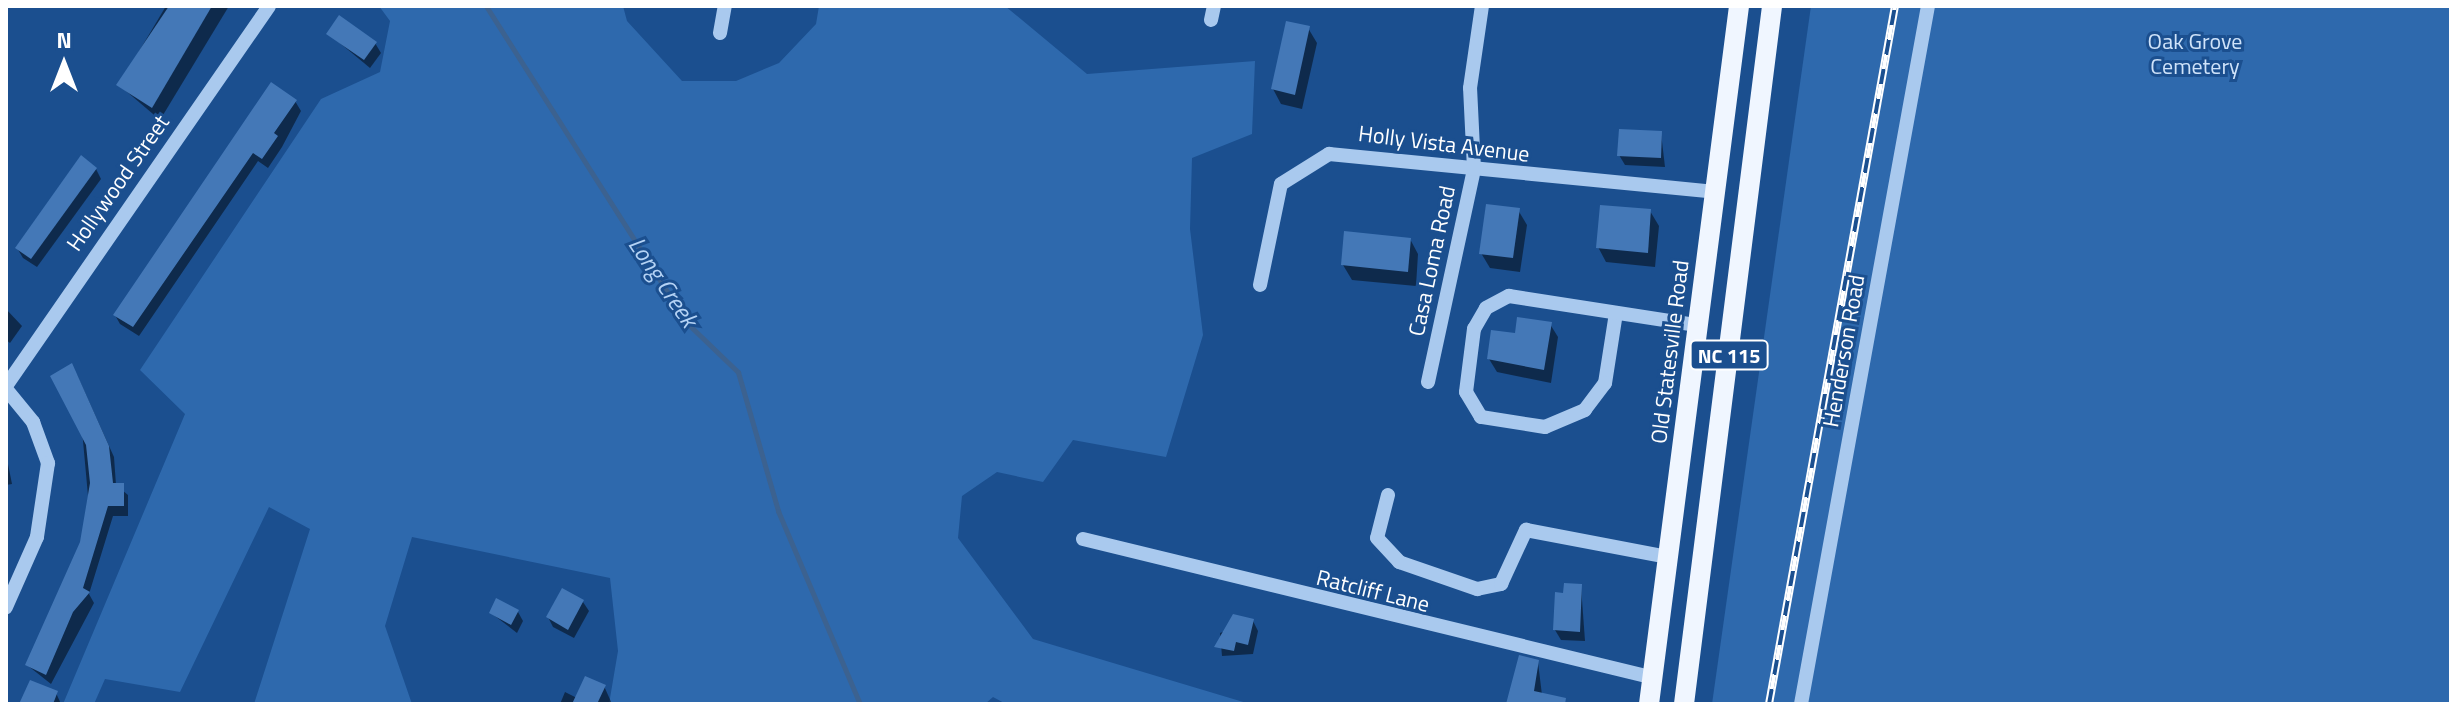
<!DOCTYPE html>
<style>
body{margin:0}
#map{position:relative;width:2457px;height:710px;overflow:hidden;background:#1b4f8f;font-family:"Titillium Web",sans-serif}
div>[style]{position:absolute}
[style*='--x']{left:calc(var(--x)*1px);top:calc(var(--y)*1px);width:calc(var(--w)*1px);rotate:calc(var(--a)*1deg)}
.green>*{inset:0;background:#2e69ad}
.shadow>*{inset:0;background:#0007}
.stream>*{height:5px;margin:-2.5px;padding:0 2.5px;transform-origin:2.5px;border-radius:2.5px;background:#3c6290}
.building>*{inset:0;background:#4478b7}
.minor>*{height:14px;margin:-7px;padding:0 7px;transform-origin:7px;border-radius:7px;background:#a9c9ee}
.major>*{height:20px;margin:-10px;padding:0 10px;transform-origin:10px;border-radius:10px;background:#f0f6ff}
.rail>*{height:8px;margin-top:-4px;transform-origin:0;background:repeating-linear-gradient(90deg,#1b4f8f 0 15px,#fff 0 30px);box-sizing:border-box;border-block:2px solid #fff}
span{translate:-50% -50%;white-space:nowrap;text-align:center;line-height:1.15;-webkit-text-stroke:6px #1b4f8f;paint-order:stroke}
.shield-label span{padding:2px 6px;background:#1b4f8f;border:2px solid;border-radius:6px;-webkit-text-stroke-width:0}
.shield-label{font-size:20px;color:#fff;font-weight:700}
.park-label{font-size:22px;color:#cfe3fa}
.street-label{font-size:22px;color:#fff}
.water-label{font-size:24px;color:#b5d3f5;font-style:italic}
.frame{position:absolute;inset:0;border:8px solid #fff;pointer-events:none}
.north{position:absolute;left:24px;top:24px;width:80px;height:80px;-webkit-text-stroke:6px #1b4f8f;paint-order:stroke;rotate:0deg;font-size:22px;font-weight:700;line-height:32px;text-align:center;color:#fff}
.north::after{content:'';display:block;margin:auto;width:28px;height:36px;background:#fff;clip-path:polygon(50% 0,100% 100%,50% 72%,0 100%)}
</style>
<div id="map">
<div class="green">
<div style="clip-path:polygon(379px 6px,623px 6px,627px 21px,682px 81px,736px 81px,779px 63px,816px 24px,819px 6px,1005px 6px,1087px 74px,1255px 61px,1252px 134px,1192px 158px,1190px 229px,1203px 335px,1166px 457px,1073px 440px,1043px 482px,997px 472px,962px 496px,958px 538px,1033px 639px,1250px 704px,1006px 704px,993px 697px,985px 704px,609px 704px,618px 651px,610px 578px,412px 537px,385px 626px,412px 704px,254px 704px,310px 529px,269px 507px,180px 692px,105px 679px,94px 704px,63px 704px,185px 414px,140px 370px,321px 99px,380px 72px,390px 21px)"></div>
<div style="clip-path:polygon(1811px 6px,2451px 6px,2451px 704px,1712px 704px)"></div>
</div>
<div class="shadow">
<div style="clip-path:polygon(166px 6px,229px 6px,160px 120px,119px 85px)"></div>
<div style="clip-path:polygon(1308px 28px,1317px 43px,1302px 109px,1281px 104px,1273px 89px)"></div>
<div style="clip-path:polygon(329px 34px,375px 43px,381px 53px,370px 68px)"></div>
<div style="clip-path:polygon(295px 101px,301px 111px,282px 147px,268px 168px,258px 161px,139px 336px,120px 324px,115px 315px)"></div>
<div style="clip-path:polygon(1661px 133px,1665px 167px,1625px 165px,1619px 155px)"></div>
<div style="clip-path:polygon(96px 169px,101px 179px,37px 267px,23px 258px,17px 248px)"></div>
<div style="clip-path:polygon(1518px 210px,1527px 225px,1520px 272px,1490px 268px,1481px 253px)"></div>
<div style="clip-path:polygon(1650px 211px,1659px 226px,1655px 267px,1606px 262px,1598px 247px)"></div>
<div style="clip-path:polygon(1410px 239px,1418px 254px,1416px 286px,1352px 280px,1343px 265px)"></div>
<div style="clip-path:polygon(6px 309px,22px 326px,10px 343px,6px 340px)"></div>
<div style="clip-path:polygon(1550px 324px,1558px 337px,1551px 383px,1497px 372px,1489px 359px,1517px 335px)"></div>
<div style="clip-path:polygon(77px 375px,114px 457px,116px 485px,128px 495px,128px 516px,113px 516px,89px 594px,94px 603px,51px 684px,27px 665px,82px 543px,89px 507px)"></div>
<div style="clip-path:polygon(6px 454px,12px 484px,6px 485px)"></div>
<div style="clip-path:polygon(1581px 586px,1585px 641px,1561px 640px,1555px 630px,1565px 595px)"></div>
<div style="clip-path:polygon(583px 602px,589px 611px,574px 638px,553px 627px,548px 617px)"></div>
<div style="clip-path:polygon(518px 612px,523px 621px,517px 633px,491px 613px)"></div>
<div style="clip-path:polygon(1253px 621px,1258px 631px,1253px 654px,1222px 656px,1220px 633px)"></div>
<div style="clip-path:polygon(1538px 662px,1542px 695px,1571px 704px,1508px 704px)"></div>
<div style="clip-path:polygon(604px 686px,612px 704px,560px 704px,565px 692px,577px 698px)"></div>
<div style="clip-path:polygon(56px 693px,61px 704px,22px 704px)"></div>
</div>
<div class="stream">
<div style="--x:486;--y:6;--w:375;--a:57.6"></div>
<div style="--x:687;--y:323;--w:71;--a:43.9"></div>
<div style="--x:738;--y:372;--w:145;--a:73.9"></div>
<div style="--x:778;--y:511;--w:210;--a:67"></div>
</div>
<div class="building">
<div style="clip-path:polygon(169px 6px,212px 6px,152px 108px,116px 85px)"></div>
<div style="clip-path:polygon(339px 15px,377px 42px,364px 60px,326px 34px)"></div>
<div style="clip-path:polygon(1286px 21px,1310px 26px,1295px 95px,1271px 89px)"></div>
<div style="clip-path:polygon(271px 82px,297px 100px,274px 133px,278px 136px,262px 159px,253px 153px,133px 327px,113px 315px)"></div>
<div style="clip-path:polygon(1619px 129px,1662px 131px,1661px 158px,1617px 156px)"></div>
<div style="clip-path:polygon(81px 155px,97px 168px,31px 259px,15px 248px)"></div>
<div style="clip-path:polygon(1486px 204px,1520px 208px,1513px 258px,1479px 254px)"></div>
<div style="clip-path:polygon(1600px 205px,1651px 209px,1648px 253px,1596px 248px)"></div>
<div style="clip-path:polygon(1344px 231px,1411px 238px,1408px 272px,1341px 265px)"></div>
<div style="clip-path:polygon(1517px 317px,1552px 322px,1544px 370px,1487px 359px,1491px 330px,1515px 333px)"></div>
<div style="clip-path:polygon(72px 363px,109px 446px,113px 483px,124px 483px,124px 506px,108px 506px,83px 588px,90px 592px,73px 612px,46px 675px,25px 665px,80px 542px,90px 483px,86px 445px,50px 376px)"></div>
<div style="clip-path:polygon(1564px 583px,1582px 584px,1580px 632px,1553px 630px,1555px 592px,1563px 593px)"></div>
<div style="clip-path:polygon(562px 588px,584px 600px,568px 630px,546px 617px)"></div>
<div style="clip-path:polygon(496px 598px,519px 610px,511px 625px,489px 613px)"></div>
<div style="clip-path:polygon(1233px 614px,1254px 619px,1248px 645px,1236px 642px,1234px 651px,1214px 647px)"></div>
<div style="clip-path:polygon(1519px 655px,1539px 660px,1534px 691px,1566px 698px,1565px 704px,1506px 704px)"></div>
<div style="clip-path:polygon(585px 676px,606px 685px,597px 704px,572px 704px)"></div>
<div style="clip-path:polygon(30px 680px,58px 691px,53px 704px,19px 704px)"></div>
</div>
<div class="minor">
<div style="--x:1211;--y:20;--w:14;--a:-78"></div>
<div style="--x:720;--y:33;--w:27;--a:-80"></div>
<div style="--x:1260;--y:285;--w:103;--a:-78.3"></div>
<div style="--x:1281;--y:184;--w:57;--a:-32"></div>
<div style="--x:1329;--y:154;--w:388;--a:5.6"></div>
<div style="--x:1616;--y:313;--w:71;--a:98.9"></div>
<div style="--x:1605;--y:383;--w:34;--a:127"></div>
<div style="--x:1585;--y:410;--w:43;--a:157"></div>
<div style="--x:1545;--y:427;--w:65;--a:-171.1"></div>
<div style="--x:1481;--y:417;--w:29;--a:-121"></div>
<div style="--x:1466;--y:392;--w:64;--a:-82.8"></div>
<div style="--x:1474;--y:329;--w:24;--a:-60"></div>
<div style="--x:1486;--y:308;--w:26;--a:-28"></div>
<div style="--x:1509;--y:296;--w:190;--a:8.8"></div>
<div style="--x:1428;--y:382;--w:218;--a:-77.8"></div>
<div style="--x:1474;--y:169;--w:81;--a:-92.8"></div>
<div style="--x:1470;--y:88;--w:83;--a:-81.7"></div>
<div style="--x:6;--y:386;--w:462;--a:-55.3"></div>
<div style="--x:6;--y:389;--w:43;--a:50.7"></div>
<div style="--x:33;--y:422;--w:44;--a:69.9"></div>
<div style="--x:48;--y:463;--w:75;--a:98.5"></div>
<div style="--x:37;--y:537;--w:77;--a:113.9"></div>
<div style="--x:1388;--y:495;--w:44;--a:104.3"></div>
<div style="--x:1377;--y:538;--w:33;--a:47"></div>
<div style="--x:1399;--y:562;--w:83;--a:19.1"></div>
<div style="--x:1477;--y:589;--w:25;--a:-12"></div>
<div style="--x:1501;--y:584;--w:60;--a:-65.2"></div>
<div style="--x:1526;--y:530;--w:145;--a:10.8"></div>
<div style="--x:1083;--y:539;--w:588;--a:13.68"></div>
<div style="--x:1801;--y:704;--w:709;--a:-79.69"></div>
</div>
<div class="major">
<div style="--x:1649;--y:704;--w:704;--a:-82.65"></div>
<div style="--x:1684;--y:704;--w:704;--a:-82.81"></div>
</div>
<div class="rail">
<div style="--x:1769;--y:704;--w:709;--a:-79.77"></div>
</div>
<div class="shield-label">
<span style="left:1729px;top:355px">NC 115</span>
</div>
<div class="park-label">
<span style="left:2195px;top:54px">Oak Grove<br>Cemetery</span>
</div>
<div class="street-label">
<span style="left:1444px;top:144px;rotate:7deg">Holly Vista Avenue</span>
<span style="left:118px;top:183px;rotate:-55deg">Hollywood Street</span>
<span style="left:1432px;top:261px;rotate:-78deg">Casa Loma Road</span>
<span style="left:1844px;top:351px;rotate:-80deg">Henderson Road</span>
<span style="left:1670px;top:352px;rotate:-83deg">Old Statesville Road</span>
<span style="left:1373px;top:591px;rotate:14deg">Ratcliff Lane</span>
</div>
<div class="water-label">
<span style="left:663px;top:282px;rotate:56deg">Long Creek</span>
</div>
<div class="frame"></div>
<div class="north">N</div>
</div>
